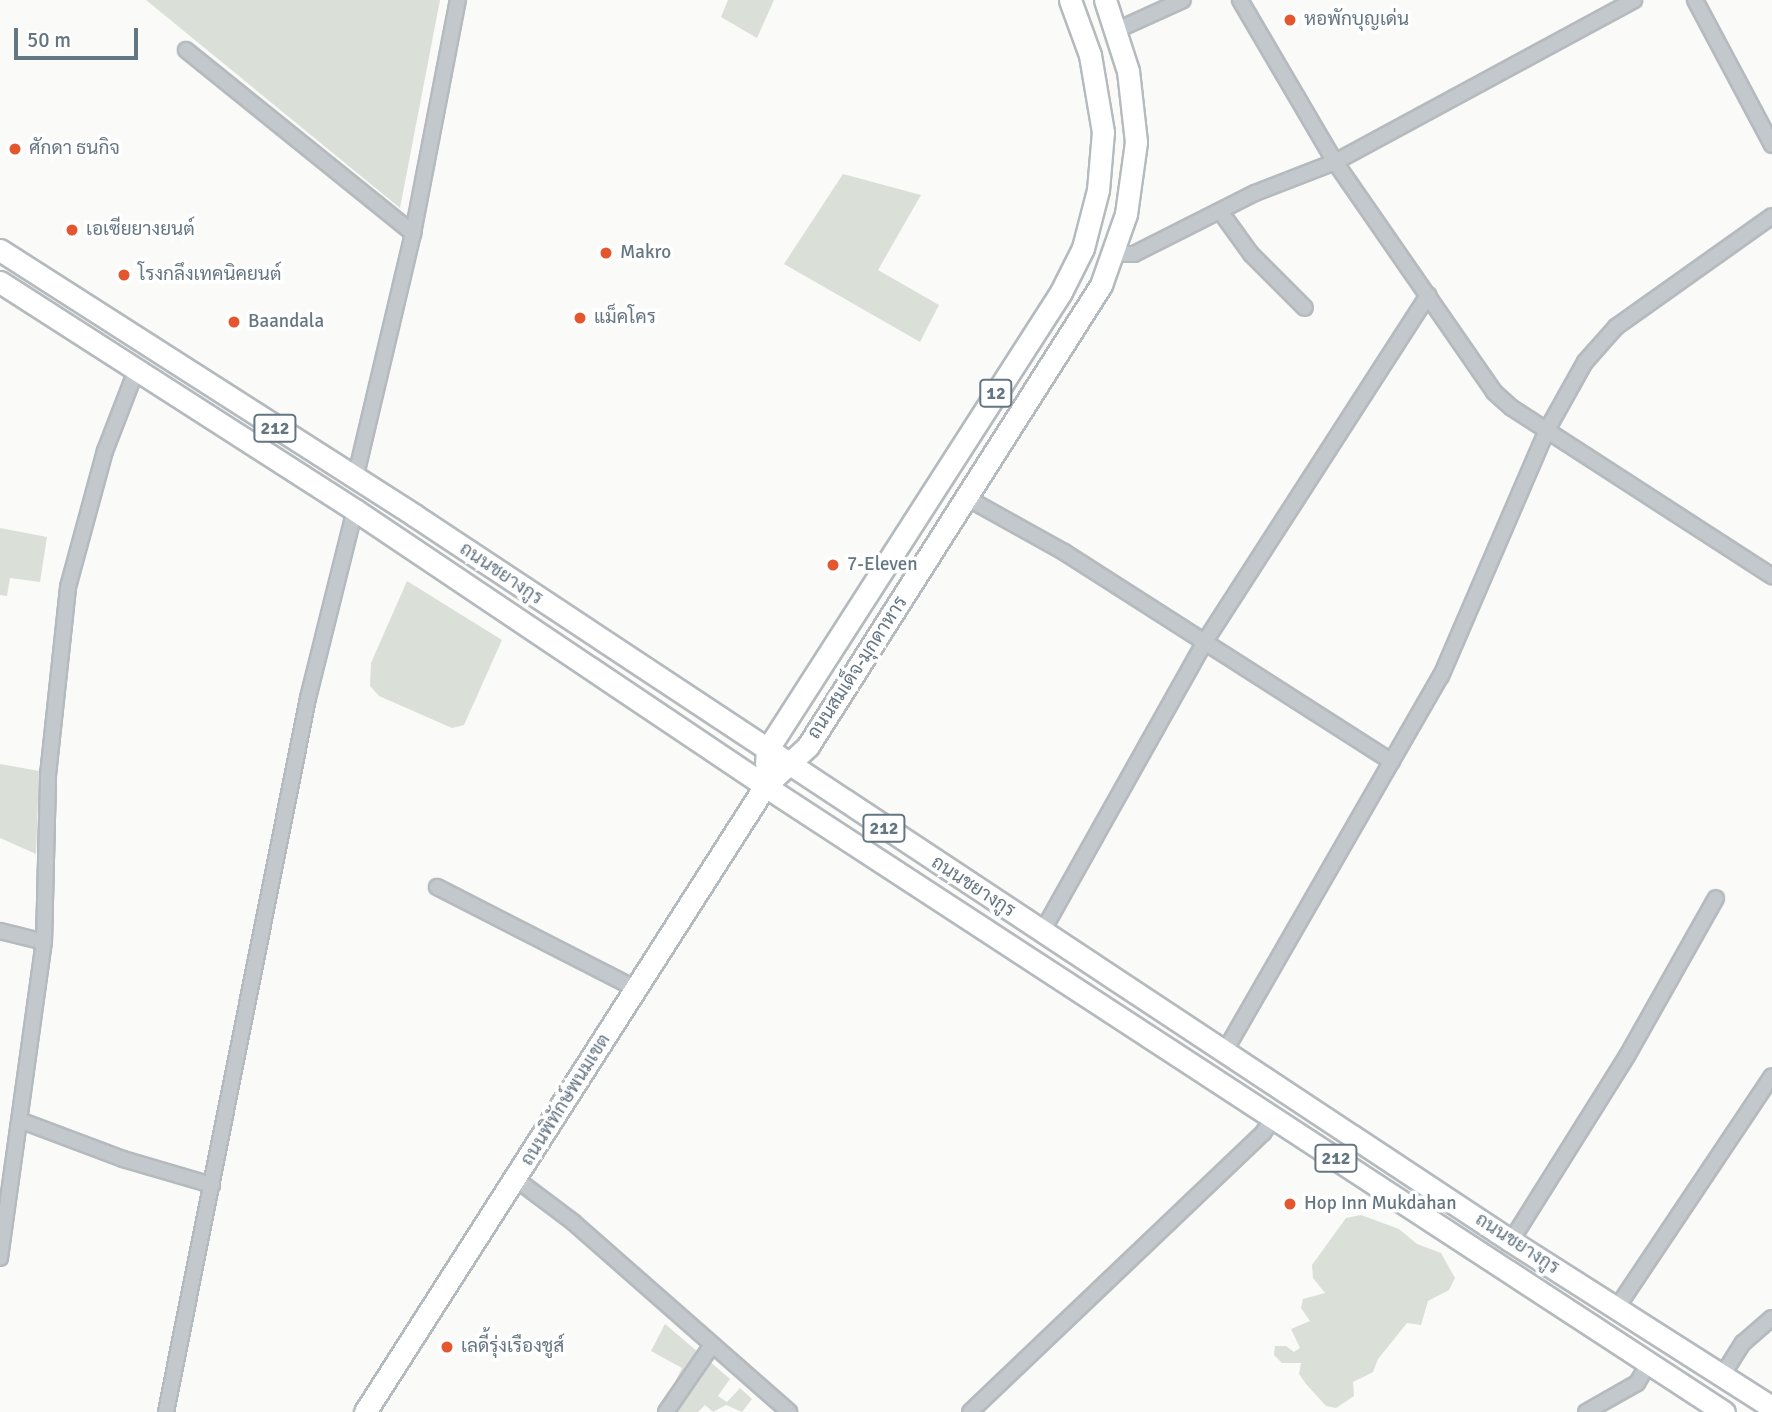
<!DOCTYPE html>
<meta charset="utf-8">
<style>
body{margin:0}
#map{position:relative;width:1772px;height:1412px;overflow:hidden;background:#fafaf8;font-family:Signika,Sarabun,sans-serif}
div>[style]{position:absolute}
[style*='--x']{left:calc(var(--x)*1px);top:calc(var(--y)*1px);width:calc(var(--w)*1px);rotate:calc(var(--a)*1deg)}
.green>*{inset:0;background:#dadfd7}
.roads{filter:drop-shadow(2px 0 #b5babe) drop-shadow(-2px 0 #b5babe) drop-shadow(0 2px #b5babe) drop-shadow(0 -2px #b5babe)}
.street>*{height:14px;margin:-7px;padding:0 7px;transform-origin:7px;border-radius:7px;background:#c3c8cc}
.primary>*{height:21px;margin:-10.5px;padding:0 10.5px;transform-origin:10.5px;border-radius:10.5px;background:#fff}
.dots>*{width:19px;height:19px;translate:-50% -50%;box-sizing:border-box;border:4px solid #fff;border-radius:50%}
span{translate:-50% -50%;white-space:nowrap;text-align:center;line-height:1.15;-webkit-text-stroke:7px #fff;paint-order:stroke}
.shield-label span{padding:2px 5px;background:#fff;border:2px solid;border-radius:5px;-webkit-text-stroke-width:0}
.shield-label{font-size:18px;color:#657683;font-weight:700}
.poi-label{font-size:19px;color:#657683}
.left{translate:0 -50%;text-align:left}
.street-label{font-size:19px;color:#657683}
.scale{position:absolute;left:14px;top:28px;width:124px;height:32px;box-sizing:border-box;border:4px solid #657683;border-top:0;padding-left:9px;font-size:21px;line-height:24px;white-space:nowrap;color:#657683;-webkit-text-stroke:5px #fff;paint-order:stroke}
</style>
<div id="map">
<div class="green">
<div style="clip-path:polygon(146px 0,440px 0,400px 208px)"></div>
<div style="clip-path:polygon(728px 0,774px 0,757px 38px,721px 17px)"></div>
<div style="clip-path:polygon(843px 174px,921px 195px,878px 270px,939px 305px,920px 342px,784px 264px)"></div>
<div style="clip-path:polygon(0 528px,47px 537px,40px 582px,10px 578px,7px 596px,0 595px)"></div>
<div style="clip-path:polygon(407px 581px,502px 640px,464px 725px,452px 728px,379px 696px,370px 686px,371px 663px)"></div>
<div style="clip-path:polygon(0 764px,39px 771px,36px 854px,0 838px)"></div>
<div style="clip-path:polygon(1361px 1215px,1399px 1229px,1417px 1244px,1441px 1253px,1455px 1278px,1449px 1290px,1428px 1301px,1421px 1325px,1407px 1323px,1378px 1359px,1373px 1372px,1353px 1382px,1354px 1396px,1336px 1408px,1326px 1406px,1306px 1384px,1299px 1374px,1301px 1363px,1282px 1363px,1274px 1355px,1275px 1346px,1286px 1346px,1294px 1352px,1300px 1348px,1291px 1329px,1310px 1321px,1301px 1308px,1303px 1299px,1325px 1293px,1313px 1278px,1312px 1265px,1346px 1218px)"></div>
<div style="clip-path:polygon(665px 1324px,698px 1352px,666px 1400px,682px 1368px,651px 1351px)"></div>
<div style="clip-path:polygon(709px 1361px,730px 1379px,718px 1396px,727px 1402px,740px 1388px,752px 1399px,742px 1412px,726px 1405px,713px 1412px,705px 1405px,698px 1412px,673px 1412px)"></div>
</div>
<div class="roads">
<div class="street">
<div style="--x:1240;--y:0;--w:188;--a:59.6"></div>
<div style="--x:1335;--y:162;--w:280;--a:55.3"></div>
<div style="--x:1494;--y:392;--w:24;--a:42"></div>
<div style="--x:1512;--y:408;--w:310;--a:32.9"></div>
<div style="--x:1695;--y:0;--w:164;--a:62"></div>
<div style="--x:1117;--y:30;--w:72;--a:-24.4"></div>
<div style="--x:186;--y:50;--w:292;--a:38.9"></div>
<div style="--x:1220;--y:211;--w:53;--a:54.2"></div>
<div style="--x:1251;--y:254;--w:76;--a:45"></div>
<div style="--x:1114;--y:254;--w:20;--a:0"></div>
<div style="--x:1134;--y:254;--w:136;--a:-26.8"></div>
<div style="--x:1255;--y:193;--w:86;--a:-21.2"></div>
<div style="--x:1335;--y:162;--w:340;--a:-28.4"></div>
<div style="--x:355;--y:479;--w:253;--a:-76.7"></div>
<div style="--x:413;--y:233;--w:237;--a:-79.1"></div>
<div style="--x:967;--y:498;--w:111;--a:29.1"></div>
<div style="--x:1064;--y:552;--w:389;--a:32.6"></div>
<div style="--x:437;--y:887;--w:224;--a:27.1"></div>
<div style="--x:0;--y:931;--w:45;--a:14"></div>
<div style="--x:1042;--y:932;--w:331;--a:-60.7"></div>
<div style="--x:1204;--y:643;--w:414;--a:-57.2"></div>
<div style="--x:1225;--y:1051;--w:433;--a:-60.1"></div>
<div style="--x:1441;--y:676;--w:268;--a:-66.7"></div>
<div style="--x:1547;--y:430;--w:78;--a:-60.8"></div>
<div style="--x:1585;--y:362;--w:47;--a:-48.5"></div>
<div style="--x:1616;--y:327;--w:191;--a:-35.4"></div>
<div style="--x:22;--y:1121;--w:108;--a:20.6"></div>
<div style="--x:123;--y:1159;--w:93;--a:16.3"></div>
<div style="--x:516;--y:1179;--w:71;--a:37"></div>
<div style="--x:573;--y:1222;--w:288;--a:41.3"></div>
<div style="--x:1511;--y:1241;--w:218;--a:-57.9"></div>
<div style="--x:1627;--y:1056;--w:181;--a:-60.6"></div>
<div style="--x:0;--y:1258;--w:319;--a:-82.1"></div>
<div style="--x:44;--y:942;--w:167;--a:-88.6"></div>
<div style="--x:48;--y:775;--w:189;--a:-83.9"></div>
<div style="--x:68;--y:587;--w:141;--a:-74.8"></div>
<div style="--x:105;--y:451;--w:89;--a:-68.9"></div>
<div style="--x:1616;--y:1309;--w:280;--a:-56.2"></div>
<div style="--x:1722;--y:1376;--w:39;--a:-58"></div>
<div style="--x:1743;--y:1343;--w:38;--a:-41"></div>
<div style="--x:166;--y:1412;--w:728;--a:-78.75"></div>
<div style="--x:308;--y:698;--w:194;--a:-76"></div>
<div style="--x:666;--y:1412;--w:81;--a:-55.5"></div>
<div style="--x:970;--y:1412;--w:405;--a:-43.6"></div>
<div style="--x:1263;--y:1133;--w:18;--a:-56"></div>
<div style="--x:1586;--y:1412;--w:59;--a:-29.6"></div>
<div style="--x:1637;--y:1383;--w:23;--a:-59"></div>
</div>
<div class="primary">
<div style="--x:0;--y:250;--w:492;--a:32.6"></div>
<div style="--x:414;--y:515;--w:1315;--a:33.5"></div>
<div style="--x:1511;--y:1241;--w:309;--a:32.5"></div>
<div style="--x:0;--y:282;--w:422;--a:32.7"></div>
<div style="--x:355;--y:510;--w:494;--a:33.9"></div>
<div style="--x:765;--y:786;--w:1145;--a:33.14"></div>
<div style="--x:766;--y:764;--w:14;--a:-86"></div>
<div style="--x:767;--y:750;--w:544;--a:-57.3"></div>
<div style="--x:1061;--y:292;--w:49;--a:-63.4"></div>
<div style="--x:1083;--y:248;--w:60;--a:-75.5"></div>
<div style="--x:1098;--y:190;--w:58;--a:-85.1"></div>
<div style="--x:1103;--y:132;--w:78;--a:-99.6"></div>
<div style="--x:1090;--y:55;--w:59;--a:-110"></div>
<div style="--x:365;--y:1412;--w:743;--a:-57.42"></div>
<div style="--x:765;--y:786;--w:59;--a:-42.9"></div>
<div style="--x:808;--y:746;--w:546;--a:-57.56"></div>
<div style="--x:1101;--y:285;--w:75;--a:-70.6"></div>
<div style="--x:1126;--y:214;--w:73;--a:-82.1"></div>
<div style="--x:1136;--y:142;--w:71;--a:-96.4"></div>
<div style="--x:1128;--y:71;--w:75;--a:-107.9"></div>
</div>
</div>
<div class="dots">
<div style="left:1290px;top:20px;background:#e4572e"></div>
<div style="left:15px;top:149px;background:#e4572e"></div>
<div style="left:72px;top:230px;background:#e4572e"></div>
<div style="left:606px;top:253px;background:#e4572e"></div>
<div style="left:124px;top:275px;background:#e4572e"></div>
<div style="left:580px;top:318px;background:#e4572e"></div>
<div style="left:234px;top:322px;background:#e4572e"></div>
<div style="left:833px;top:565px;background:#e4572e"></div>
<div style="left:1290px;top:1204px;background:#e4572e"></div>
<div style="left:447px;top:1347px;background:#e4572e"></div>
</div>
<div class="shield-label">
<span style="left:996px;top:393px">12</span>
<span style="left:275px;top:428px">212</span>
<span style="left:884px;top:828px">212</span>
<span style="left:1336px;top:1158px">212</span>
</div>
<div class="poi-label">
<span class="left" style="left:1304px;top:20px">หอพักบุญเด่น</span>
<span class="left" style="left:29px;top:149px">ศักดา ธนกิจ</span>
<span class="left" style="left:86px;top:230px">เอเซียยางยนต์</span>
<span class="left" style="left:620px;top:253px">Makro</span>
<span class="left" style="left:138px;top:275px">โรงกลึงเทคนิคยนต์</span>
<span class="left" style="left:594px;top:318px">แม็คโคร</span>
<span class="left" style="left:248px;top:322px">Baandala</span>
<span class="left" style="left:847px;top:565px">7-Eleven</span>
<span class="left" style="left:1304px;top:1204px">Hop Inn Mukdahan</span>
<span class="left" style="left:461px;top:1347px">เลดี้รุ่งเรืองชูส์</span>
</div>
<div class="street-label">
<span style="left:501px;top:574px;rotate:34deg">ถนนชยางกูร</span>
<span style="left:858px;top:668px;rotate:-57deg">ถนนสมเด็จ-มุกดาหาร</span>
<span style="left:973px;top:887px;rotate:33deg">ถนนชยางกูร</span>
<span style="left:566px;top:1100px;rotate:-58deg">ถนนพิทักษ์พนมเขต</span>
<span style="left:1517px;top:1244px;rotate:33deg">ถนนชยางกูร</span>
</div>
<div class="scale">50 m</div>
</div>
